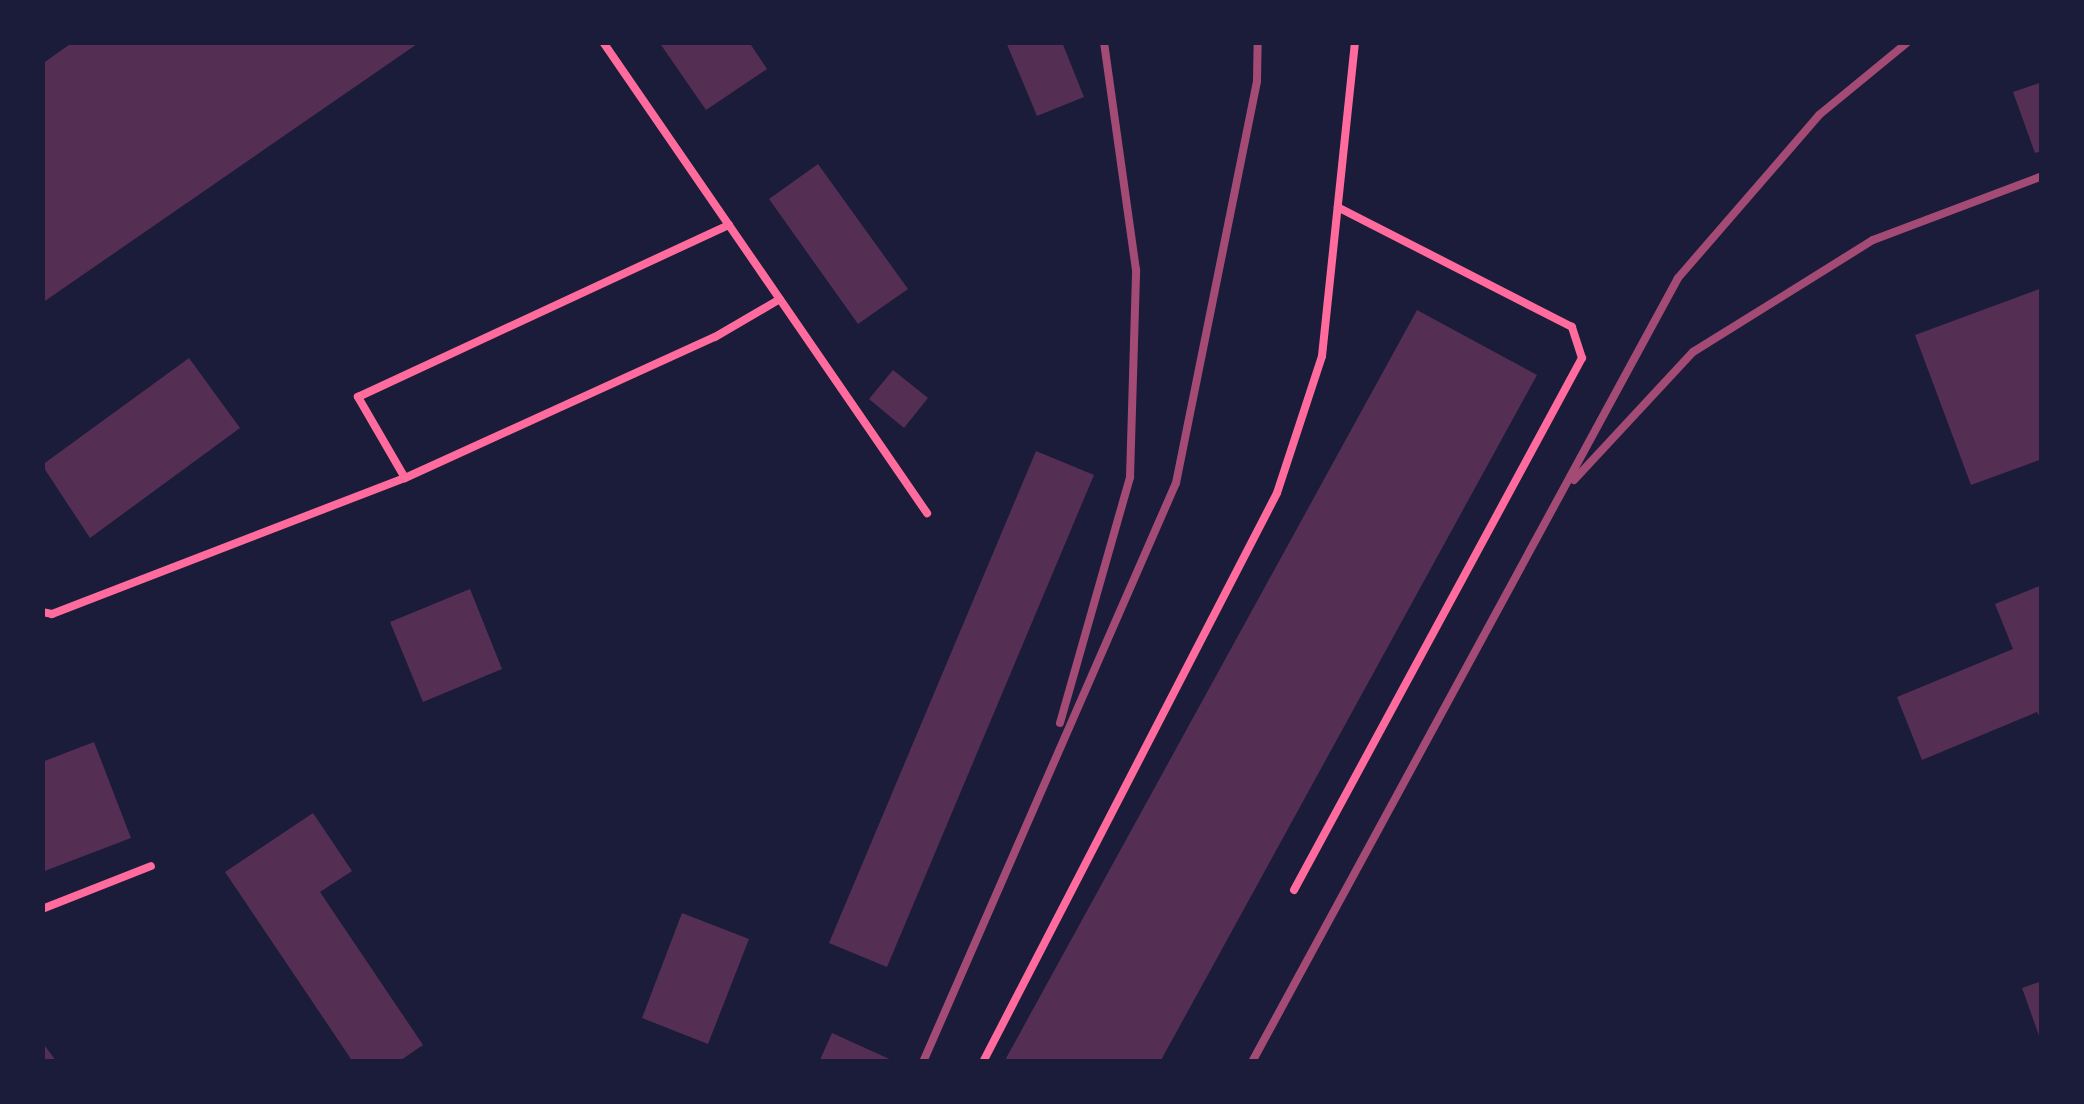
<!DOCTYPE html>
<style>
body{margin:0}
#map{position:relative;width:2084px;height:1104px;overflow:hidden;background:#1b1b3a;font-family:"PT Sans",sans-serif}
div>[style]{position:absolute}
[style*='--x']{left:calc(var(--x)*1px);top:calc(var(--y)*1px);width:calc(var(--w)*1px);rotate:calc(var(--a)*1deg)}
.building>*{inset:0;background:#542f53}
.service>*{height:8px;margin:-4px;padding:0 4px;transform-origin:4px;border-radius:4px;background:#ff6b9d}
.rail>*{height:8px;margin:-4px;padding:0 4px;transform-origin:4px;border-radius:4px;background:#a44b75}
span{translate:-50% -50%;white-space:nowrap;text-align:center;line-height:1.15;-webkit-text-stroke:8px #1b1b3a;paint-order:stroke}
.frame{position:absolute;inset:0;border:45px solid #1b1b3a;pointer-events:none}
</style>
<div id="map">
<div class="building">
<div style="clip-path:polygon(73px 42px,420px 42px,42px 303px,42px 64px)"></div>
<div style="clip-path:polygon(659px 42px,749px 42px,767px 69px,706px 110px)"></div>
<div style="clip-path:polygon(1006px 42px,1062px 42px,1084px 97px,1037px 116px)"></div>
<div style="clip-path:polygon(2042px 82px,2042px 151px,2035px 153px,2013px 92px)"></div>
<div style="clip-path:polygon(818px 164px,908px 289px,858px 324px,769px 199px)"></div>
<div style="clip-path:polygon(2042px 288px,2042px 459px,1971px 485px,1915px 335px)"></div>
<div style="clip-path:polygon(1417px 310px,1537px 375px,1160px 1062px,1004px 1062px)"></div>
<div style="clip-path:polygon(189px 358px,240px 428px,90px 538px,42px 465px)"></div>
<div style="clip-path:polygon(893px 370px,928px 398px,904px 428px,869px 399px)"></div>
<div style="clip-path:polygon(1036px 451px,1094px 475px,887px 967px,829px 943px)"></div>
<div style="clip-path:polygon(2042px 585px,2042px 722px,2037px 712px,1922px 760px,1897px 697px,2013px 649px,1995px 604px)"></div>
<div style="clip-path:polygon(470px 589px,502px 669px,423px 702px,390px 622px)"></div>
<div style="clip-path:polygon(94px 742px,131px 838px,42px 872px,42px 762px)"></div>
<div style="clip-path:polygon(313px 813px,352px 871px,320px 892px,423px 1045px,398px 1062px,353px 1062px,225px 872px)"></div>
<div style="clip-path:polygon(682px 913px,749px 939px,708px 1044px,642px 1018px)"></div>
<div style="clip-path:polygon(2042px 981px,2042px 1041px,2041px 1041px,2022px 988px)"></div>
<div style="clip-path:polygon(832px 1033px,896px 1062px,819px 1062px)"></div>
<div style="clip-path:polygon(42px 1042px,57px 1062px,42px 1062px)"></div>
</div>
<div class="service">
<div style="--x:603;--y:42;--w:572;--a:55.48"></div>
<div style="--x:405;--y:478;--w:94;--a:-120.1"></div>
<div style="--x:358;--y:397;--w:409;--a:-24.9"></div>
<div style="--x:42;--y:612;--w:10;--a:11"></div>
<div style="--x:52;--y:614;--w:378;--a:-21.1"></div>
<div style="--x:405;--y:478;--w:341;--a:-24.5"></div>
<div style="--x:715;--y:337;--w:75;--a:-30.3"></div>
<div style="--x:1294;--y:890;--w:605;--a:-61.57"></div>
<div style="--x:1582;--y:358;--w:33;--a:-108"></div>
<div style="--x:1572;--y:327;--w:263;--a:-152.9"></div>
<div style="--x:42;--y:909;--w:117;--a:-21.5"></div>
<div style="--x:983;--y:1062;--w:640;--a:-62.67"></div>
<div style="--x:1277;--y:493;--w:144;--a:-71.8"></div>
<div style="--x:1322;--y:356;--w:316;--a:-84"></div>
</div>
<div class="rail">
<div style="--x:1574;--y:480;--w:175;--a:-47.1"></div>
<div style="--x:1693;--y:352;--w:212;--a:-31.9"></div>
<div style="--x:1873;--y:240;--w:181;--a:-20.7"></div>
<div style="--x:1060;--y:723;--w:256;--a:-74.1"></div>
<div style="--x:1130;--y:477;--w:207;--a:-88.3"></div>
<div style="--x:1136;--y:270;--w:230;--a:-98"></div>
<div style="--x:923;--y:1062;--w:632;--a:-66.4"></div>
<div style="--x:1176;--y:483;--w:410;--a:-78.6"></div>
<div style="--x:1257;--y:81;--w:39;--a:-89"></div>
<div style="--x:1252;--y:1062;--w:892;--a:-61.48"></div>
<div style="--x:1678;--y:278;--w:216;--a:-49.1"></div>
<div style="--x:1819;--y:115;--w:115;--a:-39.4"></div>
</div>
<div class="frame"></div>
</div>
